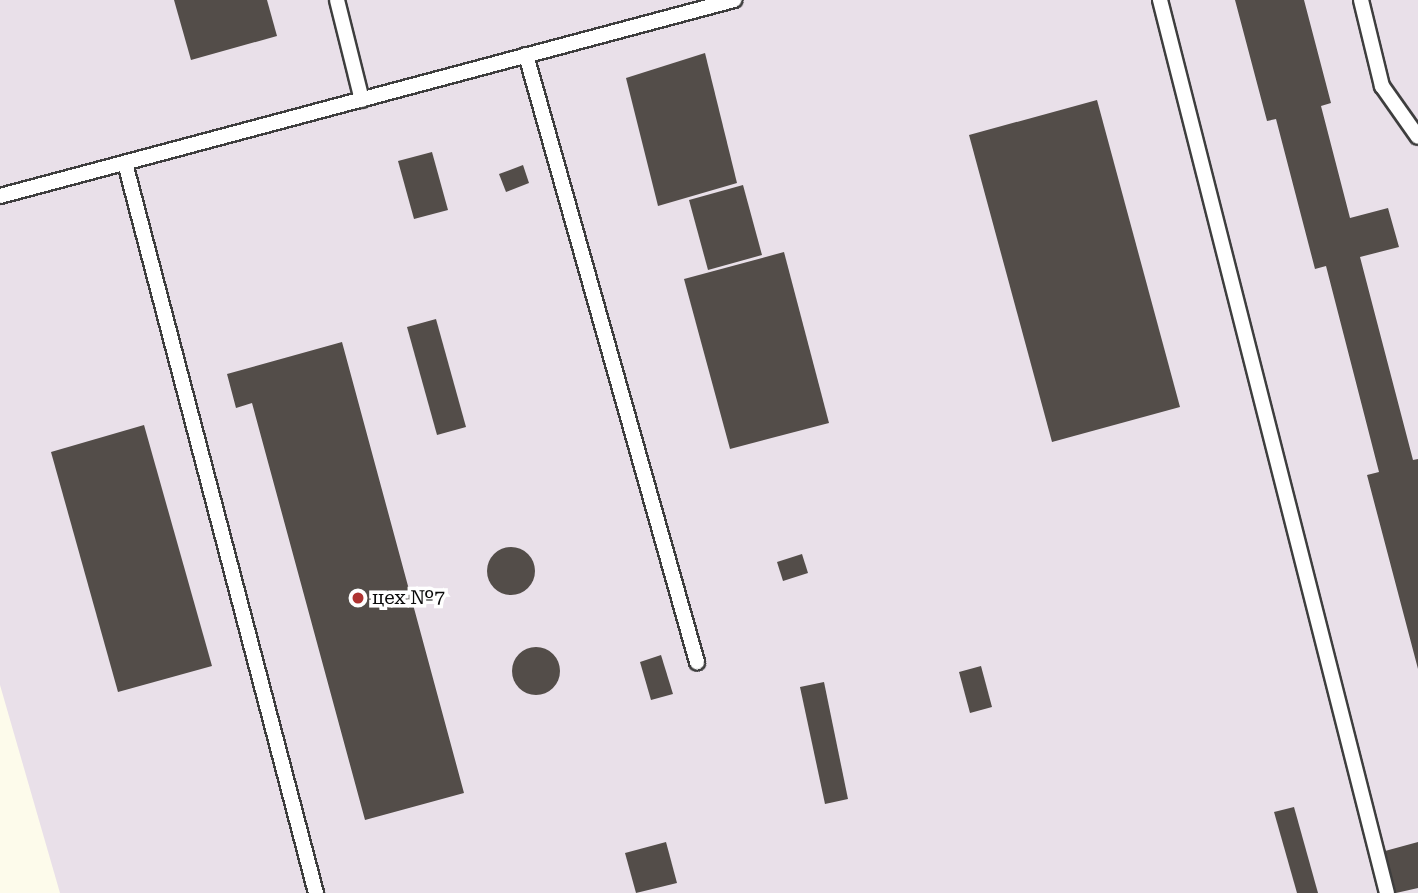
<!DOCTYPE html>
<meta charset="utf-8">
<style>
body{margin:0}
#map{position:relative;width:1418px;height:893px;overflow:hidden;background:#fdfbeb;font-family:"Roboto Serif",serif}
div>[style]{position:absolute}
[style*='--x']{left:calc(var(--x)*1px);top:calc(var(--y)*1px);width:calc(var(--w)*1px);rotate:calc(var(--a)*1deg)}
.industrial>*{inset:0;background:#e9e0e9}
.building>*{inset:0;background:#534d49}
.round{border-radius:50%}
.roads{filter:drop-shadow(2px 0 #3e3e3e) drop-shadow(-2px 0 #3e3e3e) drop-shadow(0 2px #3e3e3e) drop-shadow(0 -2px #3e3e3e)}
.lane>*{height:14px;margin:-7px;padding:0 7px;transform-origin:7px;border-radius:7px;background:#fff}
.dots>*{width:19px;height:19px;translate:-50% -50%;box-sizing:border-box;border:4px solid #fff;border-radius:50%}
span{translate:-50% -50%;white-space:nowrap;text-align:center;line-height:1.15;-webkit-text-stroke:7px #fff;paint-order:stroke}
.poi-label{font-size:19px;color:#0b0b0b}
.left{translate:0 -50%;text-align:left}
</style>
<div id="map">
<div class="industrial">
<div style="clip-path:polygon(0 0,1418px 0,1418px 893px,60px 893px,0 685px)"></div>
</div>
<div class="building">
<div style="clip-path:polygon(174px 0,267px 0,277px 36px,191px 60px)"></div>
<div style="clip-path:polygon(1235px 0,1304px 0,1331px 103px,1321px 106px,1350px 218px,1388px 208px,1399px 247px,1360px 257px,1413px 460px,1418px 459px,1418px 669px,1367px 475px,1379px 472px,1326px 266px,1315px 269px,1276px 119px,1267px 121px)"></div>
<div style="clip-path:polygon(705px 53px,737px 183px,658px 206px,626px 78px)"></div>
<div style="clip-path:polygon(1097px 100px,1180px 407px,1052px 442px,969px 135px)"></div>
<div style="clip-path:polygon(432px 152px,448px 210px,414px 219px,398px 161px)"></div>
<div style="clip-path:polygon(523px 165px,529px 183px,506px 192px,499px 174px)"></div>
<div style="clip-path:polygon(743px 185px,762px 255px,708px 270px,689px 200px)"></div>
<div style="clip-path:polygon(784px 252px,829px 423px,730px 449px,684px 279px)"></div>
<div style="clip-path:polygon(436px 319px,466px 427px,437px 435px,407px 327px)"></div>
<div style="clip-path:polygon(342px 342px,464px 793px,365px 820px,252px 403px,236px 408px,227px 374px)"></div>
<div style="clip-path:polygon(144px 425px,212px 666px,118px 692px,51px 452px)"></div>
<div class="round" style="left:487px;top:547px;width:48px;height:48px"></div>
<div style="clip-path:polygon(802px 554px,808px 573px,783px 581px,777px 562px)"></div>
<div class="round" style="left:512px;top:647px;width:48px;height:48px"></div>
<div style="clip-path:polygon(661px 655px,673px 694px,651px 700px,640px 662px)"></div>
<div style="clip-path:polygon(981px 666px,992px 707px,970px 713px,959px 672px)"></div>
<div style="clip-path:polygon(824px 682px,848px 799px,825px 804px,800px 687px)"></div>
<div style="clip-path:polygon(1294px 807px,1318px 893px,1297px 893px,1274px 812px)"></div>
<div style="clip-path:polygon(666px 842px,677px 883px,636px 893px,625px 853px)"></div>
<div style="clip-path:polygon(1418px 842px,1418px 888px,1396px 893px,1385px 851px)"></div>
</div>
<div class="roads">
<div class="lane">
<div style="--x:337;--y:0;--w:103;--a:76"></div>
<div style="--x:1160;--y:0;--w:921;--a:75.74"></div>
<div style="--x:1361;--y:0;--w:89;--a:76.3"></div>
<div style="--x:1382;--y:86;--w:62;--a:54.8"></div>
<div style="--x:526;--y:55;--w:631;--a:74.27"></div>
<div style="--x:125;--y:163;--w:755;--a:75.34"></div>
<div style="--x:0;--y:196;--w:760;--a:-14.95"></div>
</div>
</div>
<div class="dots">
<div style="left:358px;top:598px;background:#ae3331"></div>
</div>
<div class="poi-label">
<span class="left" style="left:372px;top:598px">цех №7</span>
</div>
</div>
